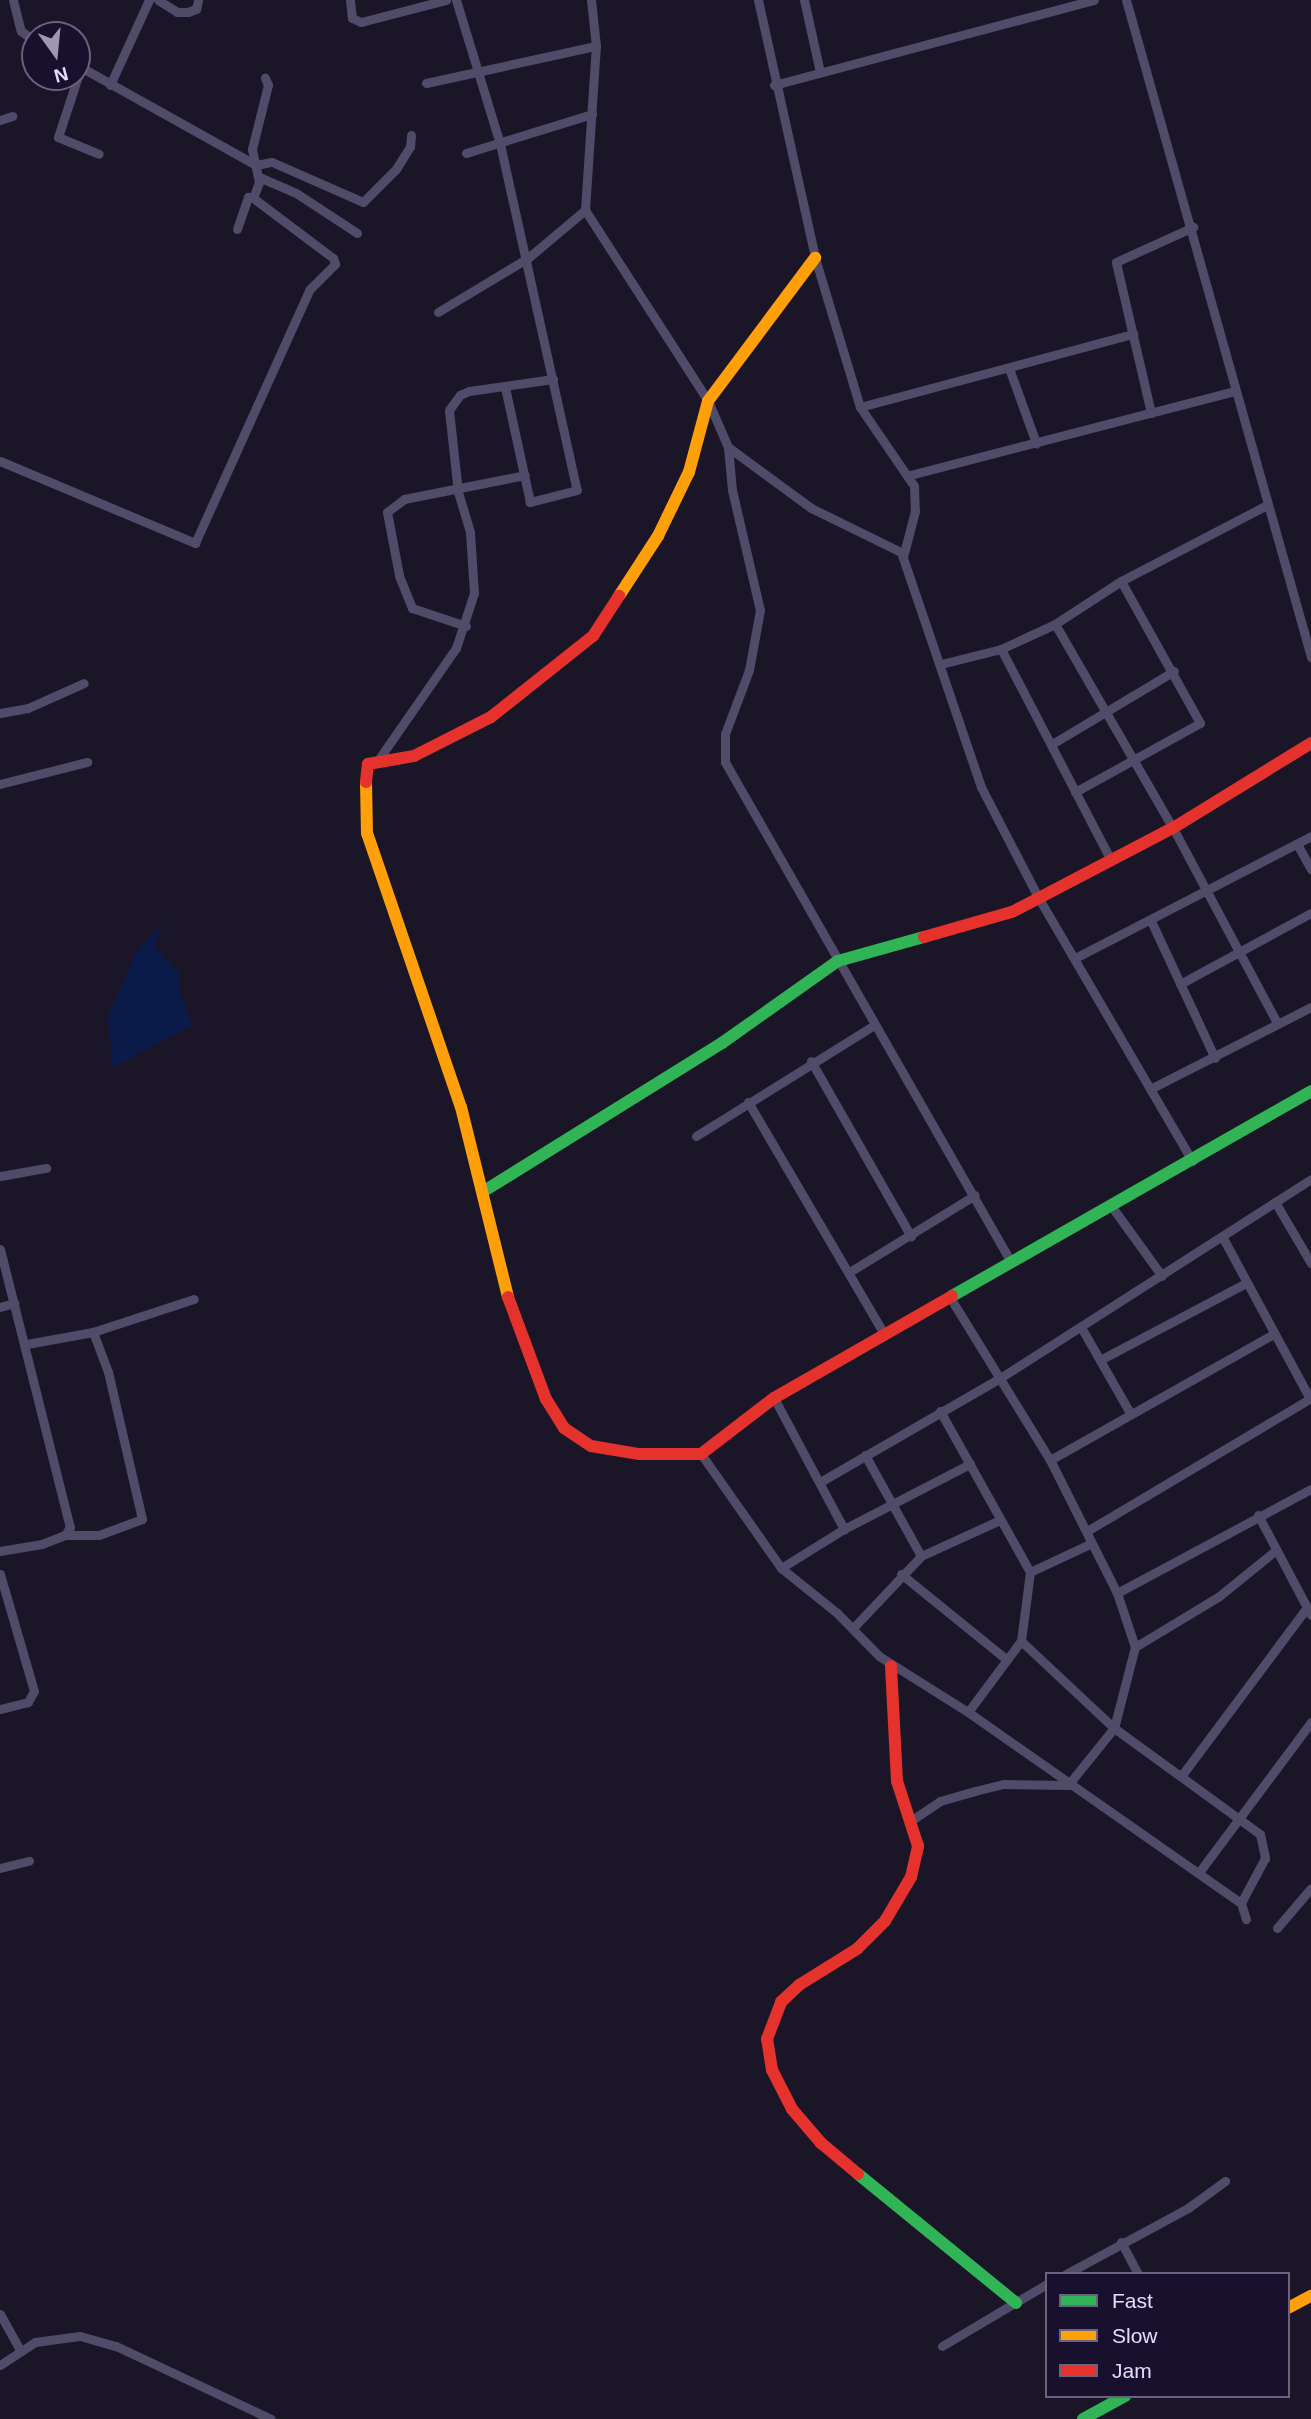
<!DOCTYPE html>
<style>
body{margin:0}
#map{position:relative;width:1311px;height:2419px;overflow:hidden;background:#1b1627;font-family:Arial,sans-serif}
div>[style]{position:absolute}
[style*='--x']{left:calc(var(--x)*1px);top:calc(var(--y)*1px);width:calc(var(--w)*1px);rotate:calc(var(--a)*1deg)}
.water>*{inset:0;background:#0a1b4a}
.street>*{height:9px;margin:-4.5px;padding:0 4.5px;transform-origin:4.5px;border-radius:4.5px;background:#4f4b68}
.fast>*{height:12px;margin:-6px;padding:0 6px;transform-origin:6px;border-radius:6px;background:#30b455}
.slow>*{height:12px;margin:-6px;padding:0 6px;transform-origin:6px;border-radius:6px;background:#ff9f0a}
.jam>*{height:12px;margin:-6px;padding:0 6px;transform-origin:6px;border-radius:6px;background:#e5322d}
span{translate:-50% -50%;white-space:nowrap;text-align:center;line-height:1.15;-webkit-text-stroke:5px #18102d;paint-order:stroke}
.legend{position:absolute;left:1045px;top:2272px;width:245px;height:126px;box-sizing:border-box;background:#18102d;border:2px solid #696281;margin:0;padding:9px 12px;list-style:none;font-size:21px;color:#e3dcff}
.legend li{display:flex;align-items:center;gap:14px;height:35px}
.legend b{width:35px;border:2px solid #696281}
.north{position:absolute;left:21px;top:21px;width:70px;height:70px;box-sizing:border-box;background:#18102d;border:2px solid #696281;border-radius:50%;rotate:165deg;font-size:19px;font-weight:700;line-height:28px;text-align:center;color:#e3dcff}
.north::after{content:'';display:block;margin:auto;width:24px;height:32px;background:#9d97b3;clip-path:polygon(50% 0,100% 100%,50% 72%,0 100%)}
</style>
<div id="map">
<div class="water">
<div style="clip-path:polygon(163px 924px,154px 946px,179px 972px,181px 995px,192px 1025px,113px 1068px,108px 1016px,137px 950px)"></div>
</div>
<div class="street">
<div style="--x:13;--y:0;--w:32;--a:76"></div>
<div style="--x:21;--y:31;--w:17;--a:36"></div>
<div style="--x:158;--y:0;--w:22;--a:32"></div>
<div style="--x:177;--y:12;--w:11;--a:0"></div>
<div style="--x:188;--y:12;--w:9;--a:-21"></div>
<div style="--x:196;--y:9;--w:9;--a:-77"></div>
<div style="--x:350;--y:0;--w:18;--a:84"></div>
<div style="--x:352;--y:18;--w:10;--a:24"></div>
<div style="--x:361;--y:22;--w:88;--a:-14.5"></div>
<div style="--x:456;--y:0;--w:151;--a:73"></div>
<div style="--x:500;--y:144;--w:354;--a:77.5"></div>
<div style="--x:577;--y:490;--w:49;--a:165.7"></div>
<div style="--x:530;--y:502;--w:118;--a:-102.3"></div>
<div style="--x:758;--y:0;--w:264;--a:77.5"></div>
<div style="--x:815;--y:258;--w:156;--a:73.2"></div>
<div style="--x:860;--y:407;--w:96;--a:55.6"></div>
<div style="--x:914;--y:486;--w:25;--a:88"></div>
<div style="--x:915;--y:511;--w:48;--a:104.6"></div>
<div style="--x:804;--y:0;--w:74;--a:77.5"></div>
<div style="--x:1126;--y:0;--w:683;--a:74.27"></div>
<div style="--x:77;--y:65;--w:205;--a:29.2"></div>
<div style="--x:256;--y:165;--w:16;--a:-11"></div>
<div style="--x:272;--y:162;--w:99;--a:23.7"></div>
<div style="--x:363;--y:202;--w:47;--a:-45"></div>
<div style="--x:396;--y:169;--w:26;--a:-58"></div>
<div style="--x:410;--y:147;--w:12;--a:-85"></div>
<div style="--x:81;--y:67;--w:74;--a:108.2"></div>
<div style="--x:58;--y:137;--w:44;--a:22.5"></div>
<div style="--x:426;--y:83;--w:174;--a:-12.3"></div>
<div style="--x:110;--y:85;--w:94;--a:-65.4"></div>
<div style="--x:774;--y:85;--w:331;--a:-14.9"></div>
<div style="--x:0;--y:120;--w:13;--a:-18"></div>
<div style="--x:466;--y:153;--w:132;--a:-17.2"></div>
<div style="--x:259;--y:177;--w:40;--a:23.4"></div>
<div style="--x:296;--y:193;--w:73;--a:33.3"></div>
<div style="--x:585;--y:210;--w:227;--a:57.2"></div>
<div style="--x:708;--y:401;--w:50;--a:66.5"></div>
<div style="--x:728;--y:447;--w:103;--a:36.3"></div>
<div style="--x:811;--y:508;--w:100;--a:26.1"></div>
<div style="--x:901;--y:552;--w:248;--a:71.2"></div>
<div style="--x:981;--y:787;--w:124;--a:62.6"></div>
<div style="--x:1038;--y:897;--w:306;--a:59.7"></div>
<div style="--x:237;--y:229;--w:34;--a:-71"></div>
<div style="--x:248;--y:197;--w:5;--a:11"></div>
<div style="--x:253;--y:198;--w:17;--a:-69"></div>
<div style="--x:259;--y:182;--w:34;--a:-102"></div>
<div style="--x:252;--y:149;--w:66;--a:-76"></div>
<div style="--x:268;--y:85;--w:8;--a:-113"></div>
<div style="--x:438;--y:312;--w:105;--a:-31"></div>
<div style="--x:528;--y:258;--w:75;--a:-40.1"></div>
<div style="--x:585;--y:210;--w:164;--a:-86.2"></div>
<div style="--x:596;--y:46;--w:46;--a:-96.2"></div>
<div style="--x:1010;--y:371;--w:77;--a:70.1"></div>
<div style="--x:860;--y:407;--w:283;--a:-15"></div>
<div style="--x:1151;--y:413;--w:155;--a:-103.1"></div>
<div style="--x:1116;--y:262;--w:85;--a:-24.4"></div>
<div style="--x:728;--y:447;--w:43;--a:84.7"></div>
<div style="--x:732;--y:490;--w:123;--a:76.9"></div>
<div style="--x:760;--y:610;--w:61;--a:100.4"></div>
<div style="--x:749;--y:670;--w:68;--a:110.6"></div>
<div style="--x:725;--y:734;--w:28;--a:90"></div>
<div style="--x:725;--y:762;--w:576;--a:60.23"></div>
<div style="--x:0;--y:461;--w:212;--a:22.8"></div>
<div style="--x:195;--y:543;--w:277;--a:-65.7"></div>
<div style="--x:309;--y:290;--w:37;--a:-45"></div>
<div style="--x:335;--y:264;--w:6;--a:-108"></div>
<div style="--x:333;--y:258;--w:100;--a:-143.1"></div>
<div style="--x:910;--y:475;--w:335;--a:-14.5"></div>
<div style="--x:1055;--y:624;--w:236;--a:60"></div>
<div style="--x:1173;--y:828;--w:221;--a:61.9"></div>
<div style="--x:466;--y:626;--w:57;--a:-161.6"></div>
<div style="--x:412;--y:608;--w:35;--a:-112"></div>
<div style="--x:399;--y:575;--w:64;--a:-100.8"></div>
<div style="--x:387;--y:512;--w:21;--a:-37"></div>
<div style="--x:404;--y:499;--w:123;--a:-11.2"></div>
<div style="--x:1001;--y:649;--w:238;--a:62.5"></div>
<div style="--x:941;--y:664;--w:62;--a:-14"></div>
<div style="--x:1001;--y:649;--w:60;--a:-24.8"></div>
<div style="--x:1055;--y:624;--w:79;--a:-33.1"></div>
<div style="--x:1121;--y:581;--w:165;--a:-27.5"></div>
<div style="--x:0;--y:713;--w:28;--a:-10"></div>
<div style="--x:28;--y:708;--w:61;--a:-24.1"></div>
<div style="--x:1052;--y:744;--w:142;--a:-30.9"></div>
<div style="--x:376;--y:763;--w:140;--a:-55.2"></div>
<div style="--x:456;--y:648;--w:58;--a:-71.9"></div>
<div style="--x:474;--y:593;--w:61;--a:-93.8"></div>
<div style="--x:470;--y:532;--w:42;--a:-106.7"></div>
<div style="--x:458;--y:492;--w:82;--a:-96.3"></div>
<div style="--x:449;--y:410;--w:19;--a:-54"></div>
<div style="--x:460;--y:395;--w:10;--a:-24"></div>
<div style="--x:469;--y:391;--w:85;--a:-8.1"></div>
<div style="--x:0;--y:784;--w:90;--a:-14.2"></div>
<div style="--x:1075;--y:792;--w:143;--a:-28.9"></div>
<div style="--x:1200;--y:723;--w:162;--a:-119.1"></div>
<div style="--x:1297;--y:844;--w:29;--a:61"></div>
<div style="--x:1151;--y:921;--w:151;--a:65"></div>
<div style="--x:1075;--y:958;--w:266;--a:-27.3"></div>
<div style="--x:1180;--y:984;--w:149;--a:-28.5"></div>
<div style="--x:811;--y:1061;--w:202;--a:60.3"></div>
<div style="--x:1150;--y:1089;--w:181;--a:-27"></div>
<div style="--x:748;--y:1102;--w:269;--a:59.6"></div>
<div style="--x:696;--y:1136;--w:210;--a:-31.9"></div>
<div style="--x:0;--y:1176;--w:47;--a:-9.9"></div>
<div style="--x:1275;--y:1202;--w:71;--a:59.5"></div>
<div style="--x:1112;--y:1207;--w:85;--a:54.1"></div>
<div style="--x:1223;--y:1238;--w:183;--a:61.6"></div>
<div style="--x:0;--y:1249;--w:287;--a:75.9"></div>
<div style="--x:70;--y:1527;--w:9;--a:122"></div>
<div style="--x:65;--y:1535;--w:25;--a:159"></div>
<div style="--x:42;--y:1544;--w:43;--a:170.5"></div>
<div style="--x:851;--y:1271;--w:145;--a:-31.5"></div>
<div style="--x:0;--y:1307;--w:15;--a:-16"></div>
<div style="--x:1081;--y:1327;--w:99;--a:60.3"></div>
<div style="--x:27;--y:1344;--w:67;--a:-10.3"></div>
<div style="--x:93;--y:1332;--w:106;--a:-18.1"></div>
<div style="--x:1100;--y:1360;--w:165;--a:-27.8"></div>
<div style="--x:774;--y:1398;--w:149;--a:61.9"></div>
<div style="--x:940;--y:1411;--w:184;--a:60.8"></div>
<div style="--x:701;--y:1454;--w:139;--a:54.9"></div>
<div style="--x:781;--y:1568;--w:72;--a:38.8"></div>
<div style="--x:837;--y:1613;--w:60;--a:45.7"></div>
<div style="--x:879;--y:1656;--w:105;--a:32.2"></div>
<div style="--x:968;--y:1712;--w:333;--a:35"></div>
<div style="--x:865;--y:1455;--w:115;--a:61"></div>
<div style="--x:1050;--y:1460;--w:257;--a:-29.4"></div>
<div style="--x:820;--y:1482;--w:208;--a:-30"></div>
<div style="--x:1000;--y:1378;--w:369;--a:-32.6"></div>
<div style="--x:1258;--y:1515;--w:113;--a:62.1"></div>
<div style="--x:1087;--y:1531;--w:261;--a:-30.7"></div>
<div style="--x:65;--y:1535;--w:34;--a:0"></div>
<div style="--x:99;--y:1535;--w:46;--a:-20.4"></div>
<div style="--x:142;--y:1519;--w:151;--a:-103"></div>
<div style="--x:108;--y:1372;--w:43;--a:-110.6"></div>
<div style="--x:781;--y:1568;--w:74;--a:-31.8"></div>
<div style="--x:844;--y:1529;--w:142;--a:-27.3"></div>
<div style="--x:0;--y:1574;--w:122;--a:73.8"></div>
<div style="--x:34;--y:1691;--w:13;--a:119"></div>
<div style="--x:28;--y:1702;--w:29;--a:166"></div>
<div style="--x:901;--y:1574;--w:135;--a:39"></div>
<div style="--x:1117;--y:1593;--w:220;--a:-28.2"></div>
<div style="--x:853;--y:1628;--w:99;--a:-46.6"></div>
<div style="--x:921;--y:1556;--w:87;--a:-24.5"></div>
<div style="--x:1021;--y:1641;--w:70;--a:-82.6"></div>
<div style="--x:1030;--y:1572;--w:68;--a:-25.1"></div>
<div style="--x:1135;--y:1647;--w:97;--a:-31.1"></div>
<div style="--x:1218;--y:1597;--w:75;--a:-39"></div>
<div style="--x:968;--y:1712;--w:89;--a:-53.3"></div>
<div style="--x:1021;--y:1641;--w:127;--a:43.1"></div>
<div style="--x:1114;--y:1728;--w:180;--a:36"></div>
<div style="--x:1260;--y:1834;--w:25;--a:78"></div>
<div style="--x:1265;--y:1858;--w:51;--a:118.1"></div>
<div style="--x:1241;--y:1903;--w:17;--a:73"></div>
<div style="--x:1182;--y:1775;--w:209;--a:-53.3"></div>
<div style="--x:912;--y:1820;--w:34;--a:-34"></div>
<div style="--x:940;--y:1801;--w:36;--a:-16"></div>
<div style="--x:975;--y:1791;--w:30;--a:-14"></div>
<div style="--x:1004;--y:1784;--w:64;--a:0.9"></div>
<div style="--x:1068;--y:1785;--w:73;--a:-51.1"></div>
<div style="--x:1114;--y:1728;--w:84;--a:-75.5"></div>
<div style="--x:1135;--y:1647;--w:57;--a:-108.4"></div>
<div style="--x:1117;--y:1593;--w:149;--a:-116.7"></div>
<div style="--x:1050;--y:1460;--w:193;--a:-121.6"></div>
<div style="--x:0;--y:1868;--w:30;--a:-14"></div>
<div style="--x:1200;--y:1871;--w:186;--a:-53.3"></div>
<div style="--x:1277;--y:1928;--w:52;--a:-49.6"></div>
<div style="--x:1121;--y:2242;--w:36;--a:62"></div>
<div style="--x:1066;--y:2274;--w:139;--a:-28.4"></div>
<div style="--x:1188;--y:2208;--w:46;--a:-36.1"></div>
<div style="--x:0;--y:2314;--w:41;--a:60.9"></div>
<div style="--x:942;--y:2346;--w:122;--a:-30.6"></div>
<div style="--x:0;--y:2365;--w:42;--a:-33.3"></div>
<div style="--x:35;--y:2342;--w:45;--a:-7.6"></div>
<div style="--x:80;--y:2336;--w:37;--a:16"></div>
<div style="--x:116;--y:2346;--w:171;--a:25.2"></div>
</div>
<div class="fast">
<div style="--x:484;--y:1191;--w:280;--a:-31.9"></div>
<div style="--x:722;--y:1043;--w:142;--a:-35.3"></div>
<div style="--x:838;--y:961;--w:89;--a:-15.6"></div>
<div style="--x:952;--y:1296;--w:413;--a:-29.7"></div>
<div style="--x:858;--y:2174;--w:204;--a:39.2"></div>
<div style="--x:1083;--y:2419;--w:48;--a:-28.7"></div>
</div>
<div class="slow">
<div style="--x:619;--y:596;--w:72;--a:-57"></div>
<div style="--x:658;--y:536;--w:71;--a:-64.2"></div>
<div style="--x:689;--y:472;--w:73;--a:-75"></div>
<div style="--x:708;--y:401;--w:179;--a:-53.2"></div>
<div style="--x:366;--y:782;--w:51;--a:88.9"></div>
<div style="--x:367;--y:833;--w:290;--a:71.1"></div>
<div style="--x:461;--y:1107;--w:196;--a:76.1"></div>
<div style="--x:1288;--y:2308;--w:26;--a:-28"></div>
</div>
<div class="jam">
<div style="--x:366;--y:782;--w:18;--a:-84"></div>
<div style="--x:368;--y:764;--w:47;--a:-9.9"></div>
<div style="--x:414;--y:756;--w:86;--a:-26.9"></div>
<div style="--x:491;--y:717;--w:130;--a:-38.5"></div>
<div style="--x:593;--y:636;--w:48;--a:-57"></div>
<div style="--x:924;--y:937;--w:91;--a:-15.9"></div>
<div style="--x:1012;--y:912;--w:182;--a:-27.6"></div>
<div style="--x:1173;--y:828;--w:162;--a:-31.6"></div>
<div style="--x:508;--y:1297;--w:109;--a:69.6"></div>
<div style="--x:546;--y:1399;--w:34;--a:58"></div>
<div style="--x:564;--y:1428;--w:32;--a:34"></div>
<div style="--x:591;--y:1446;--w:49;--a:9.5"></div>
<div style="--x:639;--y:1454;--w:62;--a:0"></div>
<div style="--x:701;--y:1454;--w:92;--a:-37.5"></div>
<div style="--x:774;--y:1398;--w:205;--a:-29.8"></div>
<div style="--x:858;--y:2174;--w:48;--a:-140"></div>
<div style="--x:821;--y:2143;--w:45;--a:-130.5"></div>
<div style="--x:792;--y:2109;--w:44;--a:-117.1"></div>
<div style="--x:772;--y:2070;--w:31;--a:-99"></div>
<div style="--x:767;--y:2039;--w:40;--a:-69"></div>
<div style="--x:781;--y:2002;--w:25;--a:-43"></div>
<div style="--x:799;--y:1985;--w:68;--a:-31.8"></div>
<div style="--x:857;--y:1949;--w:40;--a:-45"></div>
<div style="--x:885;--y:1921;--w:51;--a:-59.4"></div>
<div style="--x:911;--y:1877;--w:32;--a:-77"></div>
<div style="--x:918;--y:1846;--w:68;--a:-107.9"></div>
<div style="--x:897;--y:1781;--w:115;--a:-93"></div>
</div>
<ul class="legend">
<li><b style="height:9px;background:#30b455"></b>Fast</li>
<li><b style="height:9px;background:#ff9f0a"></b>Slow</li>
<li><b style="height:9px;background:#e5322d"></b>Jam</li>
</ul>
<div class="north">N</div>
</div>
